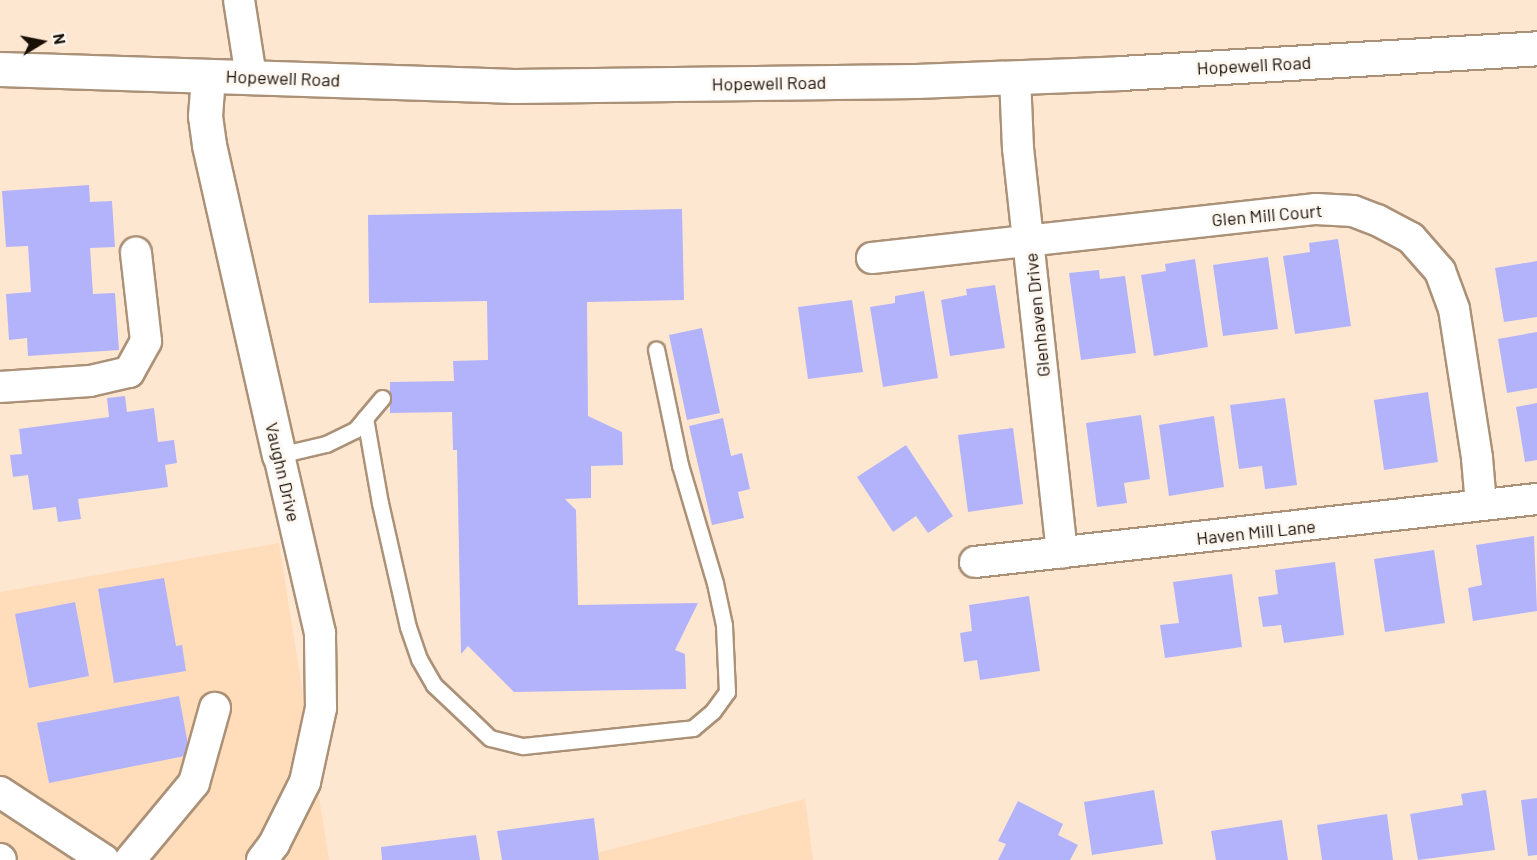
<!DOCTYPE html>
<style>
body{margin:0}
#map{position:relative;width:1537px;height:860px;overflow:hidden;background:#fee7d1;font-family:Barlow,sans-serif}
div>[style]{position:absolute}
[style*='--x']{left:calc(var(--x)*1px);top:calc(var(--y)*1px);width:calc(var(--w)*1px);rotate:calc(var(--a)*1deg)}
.built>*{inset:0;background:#ffdcba}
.building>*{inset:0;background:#b2b3fb}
.roads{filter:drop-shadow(2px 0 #ab9177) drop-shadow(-2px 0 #ab9177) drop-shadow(0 2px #ab9177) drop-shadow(0 -2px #ab9177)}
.service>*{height:15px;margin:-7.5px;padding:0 7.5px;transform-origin:7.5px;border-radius:7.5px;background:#fff}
.minor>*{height:30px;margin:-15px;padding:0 15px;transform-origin:15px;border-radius:15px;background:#fff}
.tertiary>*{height:33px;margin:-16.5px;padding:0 16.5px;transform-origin:16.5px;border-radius:16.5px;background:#fff}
span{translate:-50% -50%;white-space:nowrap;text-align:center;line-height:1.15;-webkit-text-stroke:6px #fef8f2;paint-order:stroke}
.street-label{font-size:18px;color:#180f05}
.north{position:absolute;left:12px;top:12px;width:60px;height:60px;-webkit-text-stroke:4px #fef8f2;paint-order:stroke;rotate:80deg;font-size:16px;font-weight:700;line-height:24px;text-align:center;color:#180f05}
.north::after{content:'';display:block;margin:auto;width:21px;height:27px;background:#180f05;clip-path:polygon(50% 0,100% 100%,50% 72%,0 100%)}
</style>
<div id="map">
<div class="built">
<div style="clip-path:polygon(279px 543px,329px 860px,0 860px,0 592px)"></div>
<div style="clip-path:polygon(805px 799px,813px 860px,570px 860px)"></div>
</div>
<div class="building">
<div style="clip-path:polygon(89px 185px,90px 202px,112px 201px,115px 247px,90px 248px,93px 294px,115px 293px,119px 350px,28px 356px,27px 338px,9px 340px,6px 294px,31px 292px,28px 246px,6px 247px,2px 191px)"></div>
<div style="clip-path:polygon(682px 209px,684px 300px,587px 302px,588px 416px,622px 432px,623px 465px,591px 466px,591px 498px,565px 499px,576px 510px,578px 605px,698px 603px,675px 650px,685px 654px,686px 689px,514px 692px,468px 646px,461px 654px,457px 450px,453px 450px,452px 412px,390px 413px,390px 382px,454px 381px,453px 361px,488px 360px,487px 301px,369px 303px,368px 215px)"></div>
<div style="clip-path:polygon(1338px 239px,1351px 326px,1295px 334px,1283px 256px,1310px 252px,1309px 243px)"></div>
<div style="clip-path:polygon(1268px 257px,1278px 329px,1223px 336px,1213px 265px)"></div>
<div style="clip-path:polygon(1195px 259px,1208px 347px,1154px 356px,1141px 275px,1166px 271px,1165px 264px)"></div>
<div style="clip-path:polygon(1537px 261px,1537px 317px,1504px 322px,1495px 268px)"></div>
<div style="clip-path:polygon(1099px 270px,1100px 279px,1125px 276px,1136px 353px,1081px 360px,1069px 273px)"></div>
<div style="clip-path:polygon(995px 285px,1005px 348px,950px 356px,941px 300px,967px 295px,966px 289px)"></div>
<div style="clip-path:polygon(924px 291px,938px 378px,883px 387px,870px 307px,895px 303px,895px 296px)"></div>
<div style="clip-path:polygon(852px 300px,863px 372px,808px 379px,798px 307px)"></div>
<div style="clip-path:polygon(702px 328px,720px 413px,687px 420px,669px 335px)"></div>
<div style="clip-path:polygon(1537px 332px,1537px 388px,1507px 393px,1498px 339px)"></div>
<div style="clip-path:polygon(1428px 392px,1438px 462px,1384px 470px,1374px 400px)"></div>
<div style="clip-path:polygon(125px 396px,127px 412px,154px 408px,158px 442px,174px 440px,177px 463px,165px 465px,168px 487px,78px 499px,81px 519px,58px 522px,56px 507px,33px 510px,28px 475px,13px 477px,10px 455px,22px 454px,19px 429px,109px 417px,107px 398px)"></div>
<div style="clip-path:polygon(1285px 398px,1297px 485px,1265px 489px,1262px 466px,1239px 469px,1230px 405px)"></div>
<div style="clip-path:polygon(1537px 403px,1537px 460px,1525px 462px,1516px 407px)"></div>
<div style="clip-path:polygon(1141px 415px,1150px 479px,1124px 483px,1127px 503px,1097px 507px,1086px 423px)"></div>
<div style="clip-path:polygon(1214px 416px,1224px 487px,1169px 496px,1159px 425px)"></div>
<div style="clip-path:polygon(723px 418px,731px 456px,742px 453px,750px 489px,738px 492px,744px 518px,712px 525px,689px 426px)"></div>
<div style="clip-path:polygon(1013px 428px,1023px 504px,968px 512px,958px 435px)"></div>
<div style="clip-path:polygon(906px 445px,953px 516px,928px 533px,916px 516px,893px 532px,857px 477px)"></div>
<div style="clip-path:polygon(1534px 536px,1537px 611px,1473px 621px,1468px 588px,1482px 585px,1476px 545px)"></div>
<div style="clip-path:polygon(1434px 550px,1445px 623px,1385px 632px,1374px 559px)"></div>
<div style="clip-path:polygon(1335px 562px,1344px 635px,1284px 643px,1281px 625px,1263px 627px,1258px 597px,1278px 594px,1275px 570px)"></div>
<div style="clip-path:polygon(1232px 574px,1242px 647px,1165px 658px,1160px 625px,1179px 623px,1173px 582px)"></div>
<div style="clip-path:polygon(164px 578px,176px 646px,182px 645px,186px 671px,114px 683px,98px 589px)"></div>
<div style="clip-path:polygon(1029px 596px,1040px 671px,980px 680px,977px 660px,964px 662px,960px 633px,972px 631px,969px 605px)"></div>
<div style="clip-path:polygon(75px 602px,89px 676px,29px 688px,15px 614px)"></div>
<div style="clip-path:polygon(179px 696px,190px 755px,49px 783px,37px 723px)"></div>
<div style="clip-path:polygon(1154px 790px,1163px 844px,1092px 855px,1084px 802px)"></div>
<div style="clip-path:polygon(1486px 790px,1495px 850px,1418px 860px,1410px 814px,1463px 805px,1461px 794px)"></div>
<div style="clip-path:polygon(1537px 798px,1537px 855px,1528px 856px,1521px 800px)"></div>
<div style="clip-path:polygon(1018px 801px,1063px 824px,1058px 835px,1078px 845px,1070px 860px,998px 860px,1006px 844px,998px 841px)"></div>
<div style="clip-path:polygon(1387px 814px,1393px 860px,1322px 860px,1317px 825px)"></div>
<div style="clip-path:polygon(594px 818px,599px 860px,502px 860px,497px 831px)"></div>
<div style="clip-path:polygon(1282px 820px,1288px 860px,1216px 860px,1211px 831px)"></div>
<div style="clip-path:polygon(476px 835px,480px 860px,382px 860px,381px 847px)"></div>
</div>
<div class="roads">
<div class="service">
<div style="--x:365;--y:418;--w:86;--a:80"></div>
<div style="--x:380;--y:503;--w:127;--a:77.3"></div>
<div style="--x:408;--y:627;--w:34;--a:71"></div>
<div style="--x:419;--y:659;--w:30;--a:60"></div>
<div style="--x:434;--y:685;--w:48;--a:43.3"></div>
<div style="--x:469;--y:718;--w:29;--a:44"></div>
<div style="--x:490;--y:738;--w:34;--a:14"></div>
<div style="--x:523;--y:746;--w:171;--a:-6"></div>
<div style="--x:693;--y:728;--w:26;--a:-40"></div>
<div style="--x:713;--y:711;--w:24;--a:-54"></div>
<div style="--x:727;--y:692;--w:67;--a:-92.6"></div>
<div style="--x:724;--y:625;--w:43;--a:-102.1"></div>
<div style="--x:715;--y:583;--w:123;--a:-106.5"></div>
<div style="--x:680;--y:465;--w:118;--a:-101.7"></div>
<div style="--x:279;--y:455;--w:48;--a:-13.2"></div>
<div style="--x:326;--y:444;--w:32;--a:-26"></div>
<div style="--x:355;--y:430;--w:42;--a:-49.8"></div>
</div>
<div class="minor">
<div style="--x:239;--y:0;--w:78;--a:81.1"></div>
<div style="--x:1015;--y:77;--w:71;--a:87.6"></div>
<div style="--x:1018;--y:148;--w:407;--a:83.8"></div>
<div style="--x:872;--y:258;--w:447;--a:-6.3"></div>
<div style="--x:1316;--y:209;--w:37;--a:3"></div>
<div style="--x:1353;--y:211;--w:26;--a:21"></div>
<div style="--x:1377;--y:220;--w:38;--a:28"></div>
<div style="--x:1411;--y:238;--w:44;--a:48.7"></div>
<div style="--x:1440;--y:271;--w:40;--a:69.8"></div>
<div style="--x:1454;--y:309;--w:151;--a:81.2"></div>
<div style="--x:1477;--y:458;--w:47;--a:85.1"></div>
<div style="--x:0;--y:387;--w:90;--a:-3.8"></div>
<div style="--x:90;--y:381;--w:40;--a:-13"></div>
<div style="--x:129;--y:372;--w:35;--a:-61"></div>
<div style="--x:146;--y:341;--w:89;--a:-96.5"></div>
<div style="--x:975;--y:562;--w:566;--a:-6.4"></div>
<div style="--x:0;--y:792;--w:124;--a:33.2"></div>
<div style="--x:0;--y:859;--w:1;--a:45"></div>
<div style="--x:130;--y:860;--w:100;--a:-50.3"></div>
<div style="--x:194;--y:783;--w:78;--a:-74.4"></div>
<div style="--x:262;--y:860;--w:20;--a:-53"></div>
<div style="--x:274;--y:844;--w:69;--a:-63.4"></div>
<div style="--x:305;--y:782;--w:76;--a:-77.8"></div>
<div style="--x:321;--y:708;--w:75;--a:-90.8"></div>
<div style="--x:320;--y:633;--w:183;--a:-103"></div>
</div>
<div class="tertiary">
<div style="--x:0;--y:69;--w:514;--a:1.89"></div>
<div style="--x:514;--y:86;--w:402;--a:-0.7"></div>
<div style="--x:916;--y:81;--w:205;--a:-2.2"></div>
<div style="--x:1121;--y:73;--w:417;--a:-3.4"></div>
<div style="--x:208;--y:76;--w:40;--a:94.3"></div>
<div style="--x:205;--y:116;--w:29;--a:82"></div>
<div style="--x:209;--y:145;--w:318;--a:77.3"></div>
</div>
</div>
<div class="street-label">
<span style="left:1254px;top:65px;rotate:-3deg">Hopewell Road</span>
<span style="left:283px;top:78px;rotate:2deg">Hopewell Road</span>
<span style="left:769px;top:83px;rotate:-1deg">Hopewell Road</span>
<span style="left:1267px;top:215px;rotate:-5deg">Glen Mill Court</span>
<span style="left:1037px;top:315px;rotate:-96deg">Glenhaven Drive</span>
<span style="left:283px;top:472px;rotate:77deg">Vaughn Drive</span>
<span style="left:1256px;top:532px;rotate:-6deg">Haven Mill Lane</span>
</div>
<div class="north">N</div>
</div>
